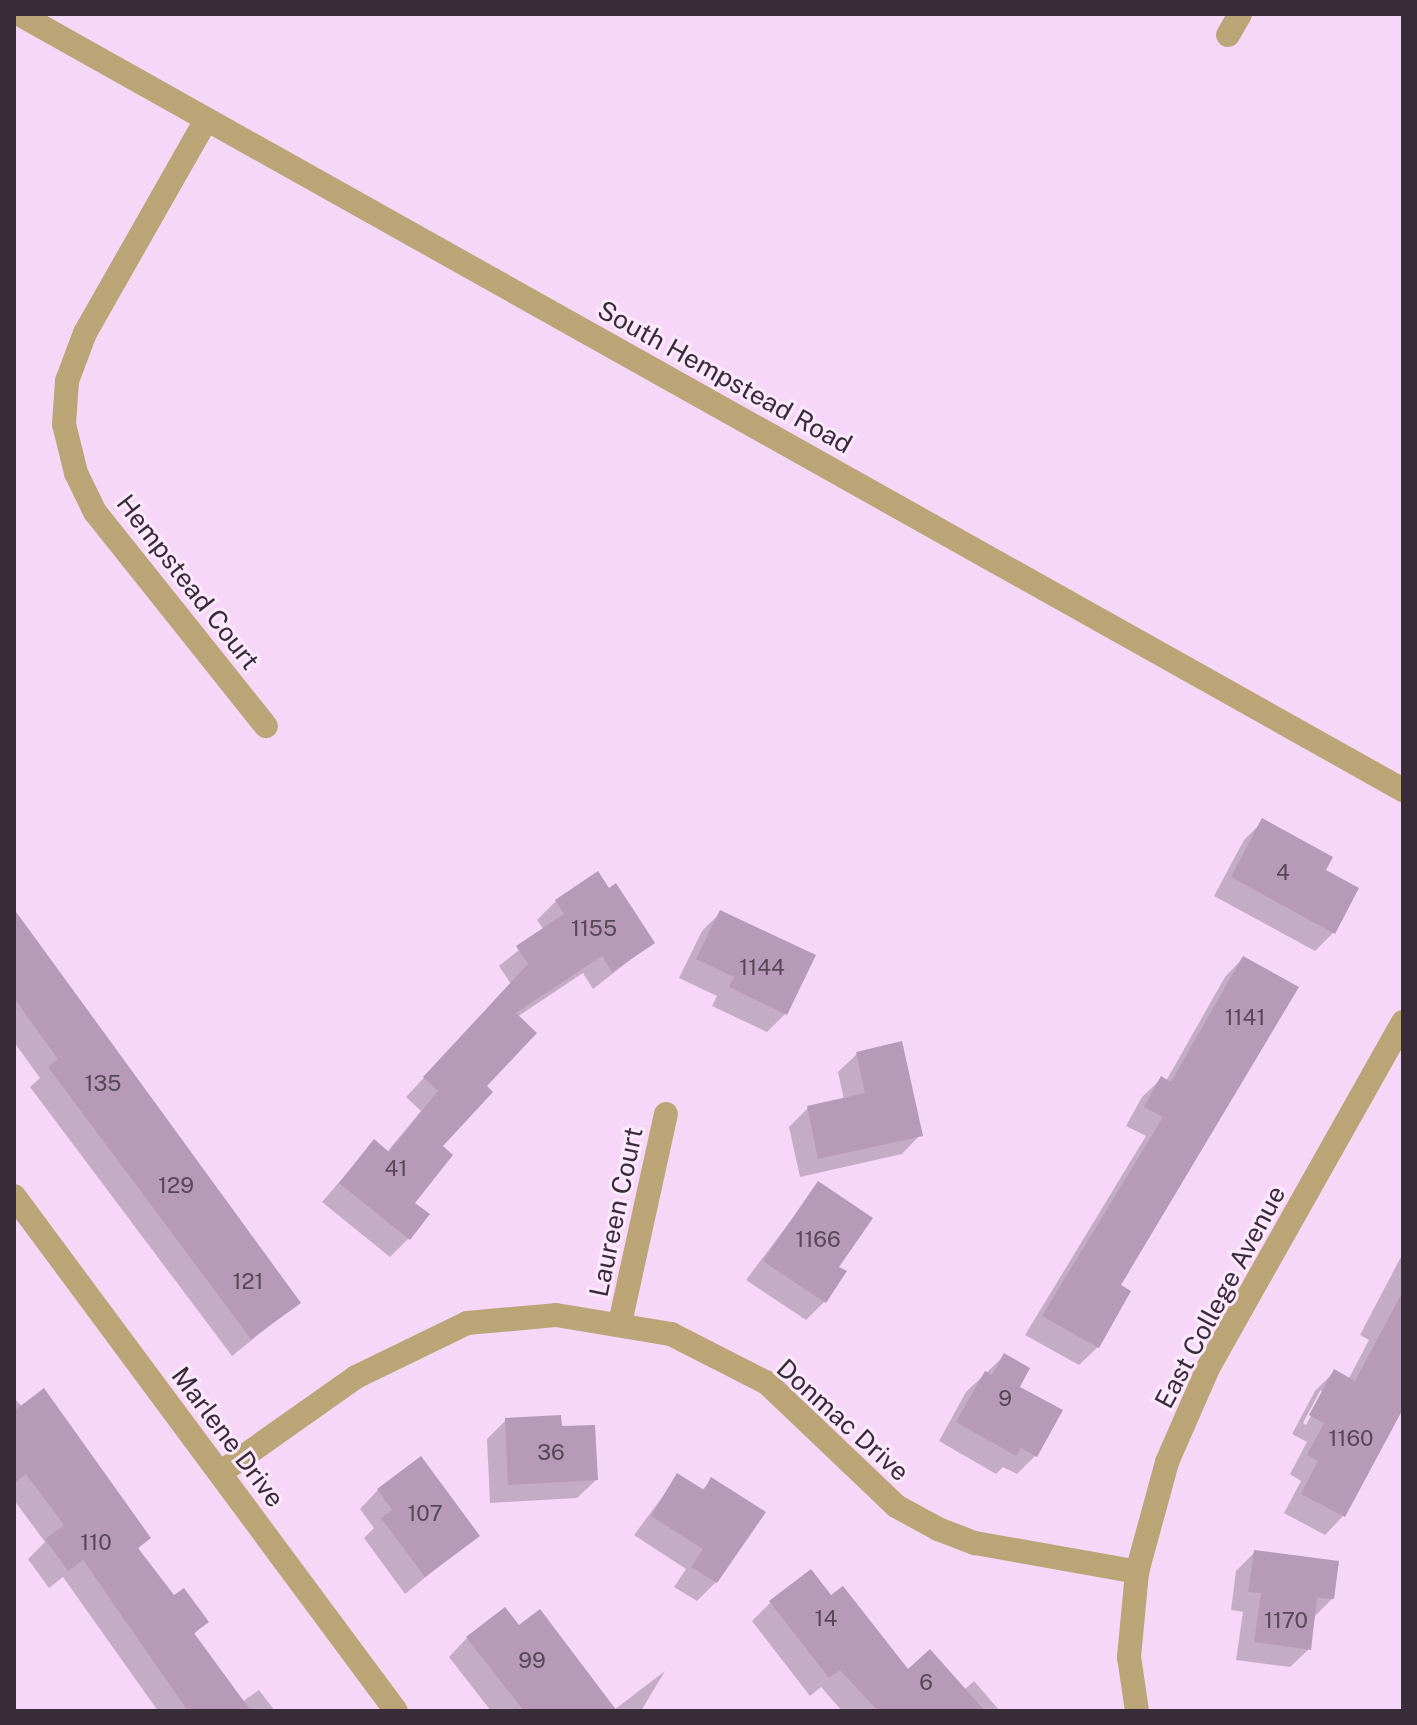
<!DOCTYPE html>
<style>
body{margin:0}
#map{position:relative;width:1417px;height:1725px;overflow:hidden;background:#f7d7f8;font-family:"Public Sans",sans-serif}
div>[style]{position:absolute}
[style*='--x']{left:calc(var(--x)*1px);top:calc(var(--y)*1px);width:calc(var(--w)*1px);rotate:calc(var(--a)*1deg)}
.shadow>*{inset:0;background:#0003}
.building>*{inset:0;background:#b799b8}
.minor>*{height:24px;margin:-12px;padding:0 12px;transform-origin:12px;border-radius:12px;background:#bba576}
span{translate:-50% -50%;white-space:nowrap;text-align:center;line-height:1.15;-webkit-text-stroke:6px #fce9fd;paint-order:stroke}
.number-label{font-size:22px;color:#584759}
.number-label span{-webkit-text-stroke-width:0}
.street-label{font-size:26px;color:#382c39}
.frame{position:absolute;inset:0;border:16px solid #382c39;pointer-events:none}
</style>
<div id="map">
<div class="shadow">
<div style="clip-path:polygon(1263px 821px,1323px 871px,1334px 932px,1315px 951px,1214px 896px,1244px 840px)"></div>
<div style="clip-path:polygon(597px 874px,652px 943px,593px 989px,583px 973px,517px 1017px,440px 1146px,412px 1203px,409px 1238px,390px 1257px,322px 1202px,374px 1142px,387px 1152px,421px 1111px,406px 1097px,511px 984px,499px 966px,544px 930px,537px 920px,556px 901px)"></div>
<div style="clip-path:polygon(721px 912px,786px 1013px,767px 1032px,712px 1006px,717px 996px,679px 978px,702px 931px)"></div>
<div style="clip-path:polygon(14px 924px,298px 1303px,232px 1356px,30px 1087px,40px 1078px,14px 1042px)"></div>
<div style="clip-path:polygon(1243px 958px,1296px 988px,1118px 1286px,1098px 1347px,1079px 1365px,1025px 1335px,1146px 1136px,1126px 1126px,1142px 1097px,1161px 1079px,1166px 1081px,1225px 977px)"></div>
<div style="clip-path:polygon(857px 1054px,920px 1135px,902px 1154px,800px 1177px,789px 1127px,808px 1108px,844px 1100px,838px 1072px)"></div>
<div style="clip-path:polygon(819px 1183px,837px 1267px,824px 1302px,806px 1320px,746px 1280px)"></div>
<div style="clip-path:polygon(evenodd,1403px 1253px,1403px 1403px,1343px 1516px,1325px 1535px,1284px 1513px,1301px 1481px,1290px 1474px,1307px 1442px,1292px 1434px,1315px 1391px,1334px 1372px,1348px 1380px,1369px 1340px,1360px 1335px,1403px 1253px,1320px 1391px,1324px 1391px,1306px 1425px,1303px 1423px,1320px 1391px)"></div>
<div style="clip-path:polygon(1004px 1356px,1035px 1456px,1017px 1474px,1003px 1467px,996px 1474px,939px 1441px,966px 1392px)"></div>
<div style="clip-path:polygon(14px 1398px,148px 1538px,137px 1550px,173px 1598px,206px 1622px,193px 1635px,242px 1702px,259px 1690px,275px 1711px,158px 1711px,63px 1577px,49px 1588px,28px 1559px,45px 1542px,14px 1500px)"></div>
<div style="clip-path:polygon(506px 1420px,560px 1429px,596px 1480px,577px 1498px,490px 1503px,487px 1439px)"></div>
<div style="clip-path:polygon(678px 1476px,701px 1491px,712px 1480px,716px 1582px,697px 1601px,674px 1587px,686px 1569px,634px 1535px)"></div>
<div style="clip-path:polygon(378px 1490px,477px 1535px,405px 1594px,364px 1538px,374px 1528px,360px 1509px)"></div>
<div style="clip-path:polygon(1255px 1552px,1332px 1599px,1313px 1618px,1309px 1649px,1290px 1667px,1236px 1660px,1243px 1612px,1231px 1610px,1236px 1571px)"></div>
<div style="clip-path:polygon(831px 1598px,907px 1672px,964px 1690px,974px 1681px,1000px 1711px,842px 1711px,821px 1687px,810px 1696px,752px 1621px,770px 1603px)"></div>
<div style="clip-path:polygon(518px 1628px,614px 1710px,665px 1671px,641px 1711px,491px 1711px,449px 1657px,467px 1638px)"></div>
</div>
<div class="building">
<div style="clip-path:polygon(1262px 818px,1333px 857px,1326px 870px,1359px 888px,1335px 934px,1231px 877px)"></div>
<div style="clip-path:polygon(598px 871px,609px 888px,616px 883px,655px 943px,612px 972px,602px 956px,516px 1013px,537px 1033px,487px 1086px,493px 1092px,443px 1146px,453px 1155px,415px 1203px,430px 1214px,410px 1240px,339px 1183px,374px 1139px,389px 1152px,438px 1091px,423px 1077px,528px 964px,516px 946px,564px 914px,555px 900px)"></div>
<div style="clip-path:polygon(14px 909px,301px 1303px,251px 1339px,48px 1067px,58px 1059px,14px 998px)"></div>
<div style="clip-path:polygon(720px 910px,816px 955px,787px 1015px,729px 987px,734px 977px,696px 959px)"></div>
<div style="clip-path:polygon(1243px 956px,1299px 987px,1121px 1285px,1131px 1291px,1099px 1348px,1042px 1316px,1163px 1117px,1144px 1107px,1161px 1076px,1171px 1082px)"></div>
<div style="clip-path:polygon(902px 1041px,923px 1136px,818px 1159px,807px 1106px,865px 1093px,856px 1052px)"></div>
<div style="clip-path:polygon(818px 1181px,873px 1218px,839px 1267px,847px 1271px,826px 1303px,763px 1261px)"></div>
<div style="clip-path:polygon(1403px 1291px,1403px 1409px,1345px 1517px,1301px 1494px,1318px 1461px,1307px 1455px,1324px 1423px,1309px 1415px,1334px 1369px,1355px 1381px)"></div>
<div style="clip-path:polygon(1004px 1353px,1030px 1368px,1020px 1387px,1063px 1410px,1037px 1457px,1021px 1448px,1016px 1456px,956px 1422px,985px 1371px,992px 1375px)"></div>
<div style="clip-path:polygon(44px 1388px,151px 1538px,138px 1548px,174px 1595px,184px 1588px,209px 1622px,194px 1633px,251px 1711px,188px 1711px,83px 1560px,68px 1571px,45px 1539px,64px 1525px,26px 1474px,14px 1483px,14px 1411px)"></div>
<div style="clip-path:polygon(561px 1415px,562px 1426px,595px 1425px,598px 1480px,508px 1485px,505px 1418px)"></div>
<div style="clip-path:polygon(421px 1456px,480px 1536px,425px 1577px,381px 1518px,392px 1510px,377px 1489px)"></div>
<div style="clip-path:polygon(677px 1473px,704px 1490px,711px 1477px,766px 1512px,717px 1583px,691px 1567px,703px 1549px,651px 1516px)"></div>
<div style="clip-path:polygon(1254px 1550px,1339px 1561px,1334px 1599px,1317px 1598px,1311px 1650px,1254px 1642px,1261px 1593px,1248px 1592px)"></div>
<div style="clip-path:polygon(811px 1569px,831px 1595px,843px 1586px,908px 1669px,930px 1649px,985px 1711px,878px 1711px,840px 1670px,829px 1678px,769px 1601px)"></div>
<div style="clip-path:polygon(505px 1607px,519px 1625px,540px 1609px,617px 1711px,524px 1711px,466px 1637px)"></div>
</div>
<div class="minor">
<div style="--x:19;--y:14;--w:1587;--a:29.28"></div>
<div style="--x:1228;--y:35;--w:24;--a:-60"></div>
<div style="--x:206;--y:120;--w:245;--a:119.6"></div>
<div style="--x:85;--y:333;--w:51;--a:110.6"></div>
<div style="--x:67;--y:381;--w:43;--a:94"></div>
<div style="--x:64;--y:424;--w:50;--a:76.2"></div>
<div style="--x:76;--y:473;--w:43;--a:64"></div>
<div style="--x:95;--y:512;--w:274;--a:51.4"></div>
<div style="--x:14;--y:1196;--w:641;--a:53.43"></div>
<div style="--x:620;--y:1323;--w:214;--a:-77.6"></div>
<div style="--x:220;--y:1473;--w:166;--a:-35.2"></div>
<div style="--x:356;--y:1377;--w:123;--a:-25.9"></div>
<div style="--x:467;--y:1323;--w:89;--a:-5.1"></div>
<div style="--x:556;--y:1315;--w:117;--a:9.4"></div>
<div style="--x:671;--y:1334;--w:108;--a:27"></div>
<div style="--x:767;--y:1383;--w:178;--a:43.6"></div>
<div style="--x:896;--y:1506;--w:48;--a:28.7"></div>
<div style="--x:938;--y:1529;--w:40;--a:21"></div>
<div style="--x:975;--y:1543;--w:165;--a:10.1"></div>
<div style="--x:1137;--y:1711;--w:55;--a:-98.4"></div>
<div style="--x:1129;--y:1657;--w:85;--a:-84.6"></div>
<div style="--x:1137;--y:1572;--w:114;--a:-74.7"></div>
<div style="--x:1167;--y:1462;--w:103;--a:-66.4"></div>
<div style="--x:1208;--y:1368;--w:397;--a:-60.6"></div>
</div>
<div class="number-label">
<span style="left:1283px;top:873px">4</span>
<span style="left:594px;top:929px">1155</span>
<span style="left:762px;top:968px">1144</span>
<span style="left:1245px;top:1018px">1141</span>
<span style="left:103px;top:1084px">135</span>
<span style="left:396px;top:1169px">41</span>
<span style="left:176px;top:1186px">129</span>
<span style="left:818px;top:1240px">1166</span>
<span style="left:248px;top:1282px">121</span>
<span style="left:1005px;top:1399px">9</span>
<span style="left:1351px;top:1439px">1160</span>
<span style="left:551px;top:1453px">36</span>
<span style="left:425px;top:1514px">107</span>
<span style="left:96px;top:1543px">110</span>
<span style="left:826px;top:1619px">14</span>
<span style="left:1286px;top:1621px">1170</span>
<span style="left:532px;top:1661px">99</span>
<span style="left:926px;top:1683px">6</span>
</div>
<div class="street-label">
<span style="left:725px;top:377px;rotate:29deg">South Hempstead Road</span>
<span style="left:188px;top:582px;rotate:52deg">Hempstead Court</span>
<span style="left:616px;top:1212px;rotate:-78deg">Laureen Court</span>
<span style="left:1220px;top:1297px;rotate:-62deg">East College Avenue</span>
<span style="left:843px;top:1420px;rotate:42deg">Donmac Drive</span>
<span style="left:228px;top:1437px;rotate:53deg">Marlene Drive</span>
</div>
<div class="frame"></div>
</div>
